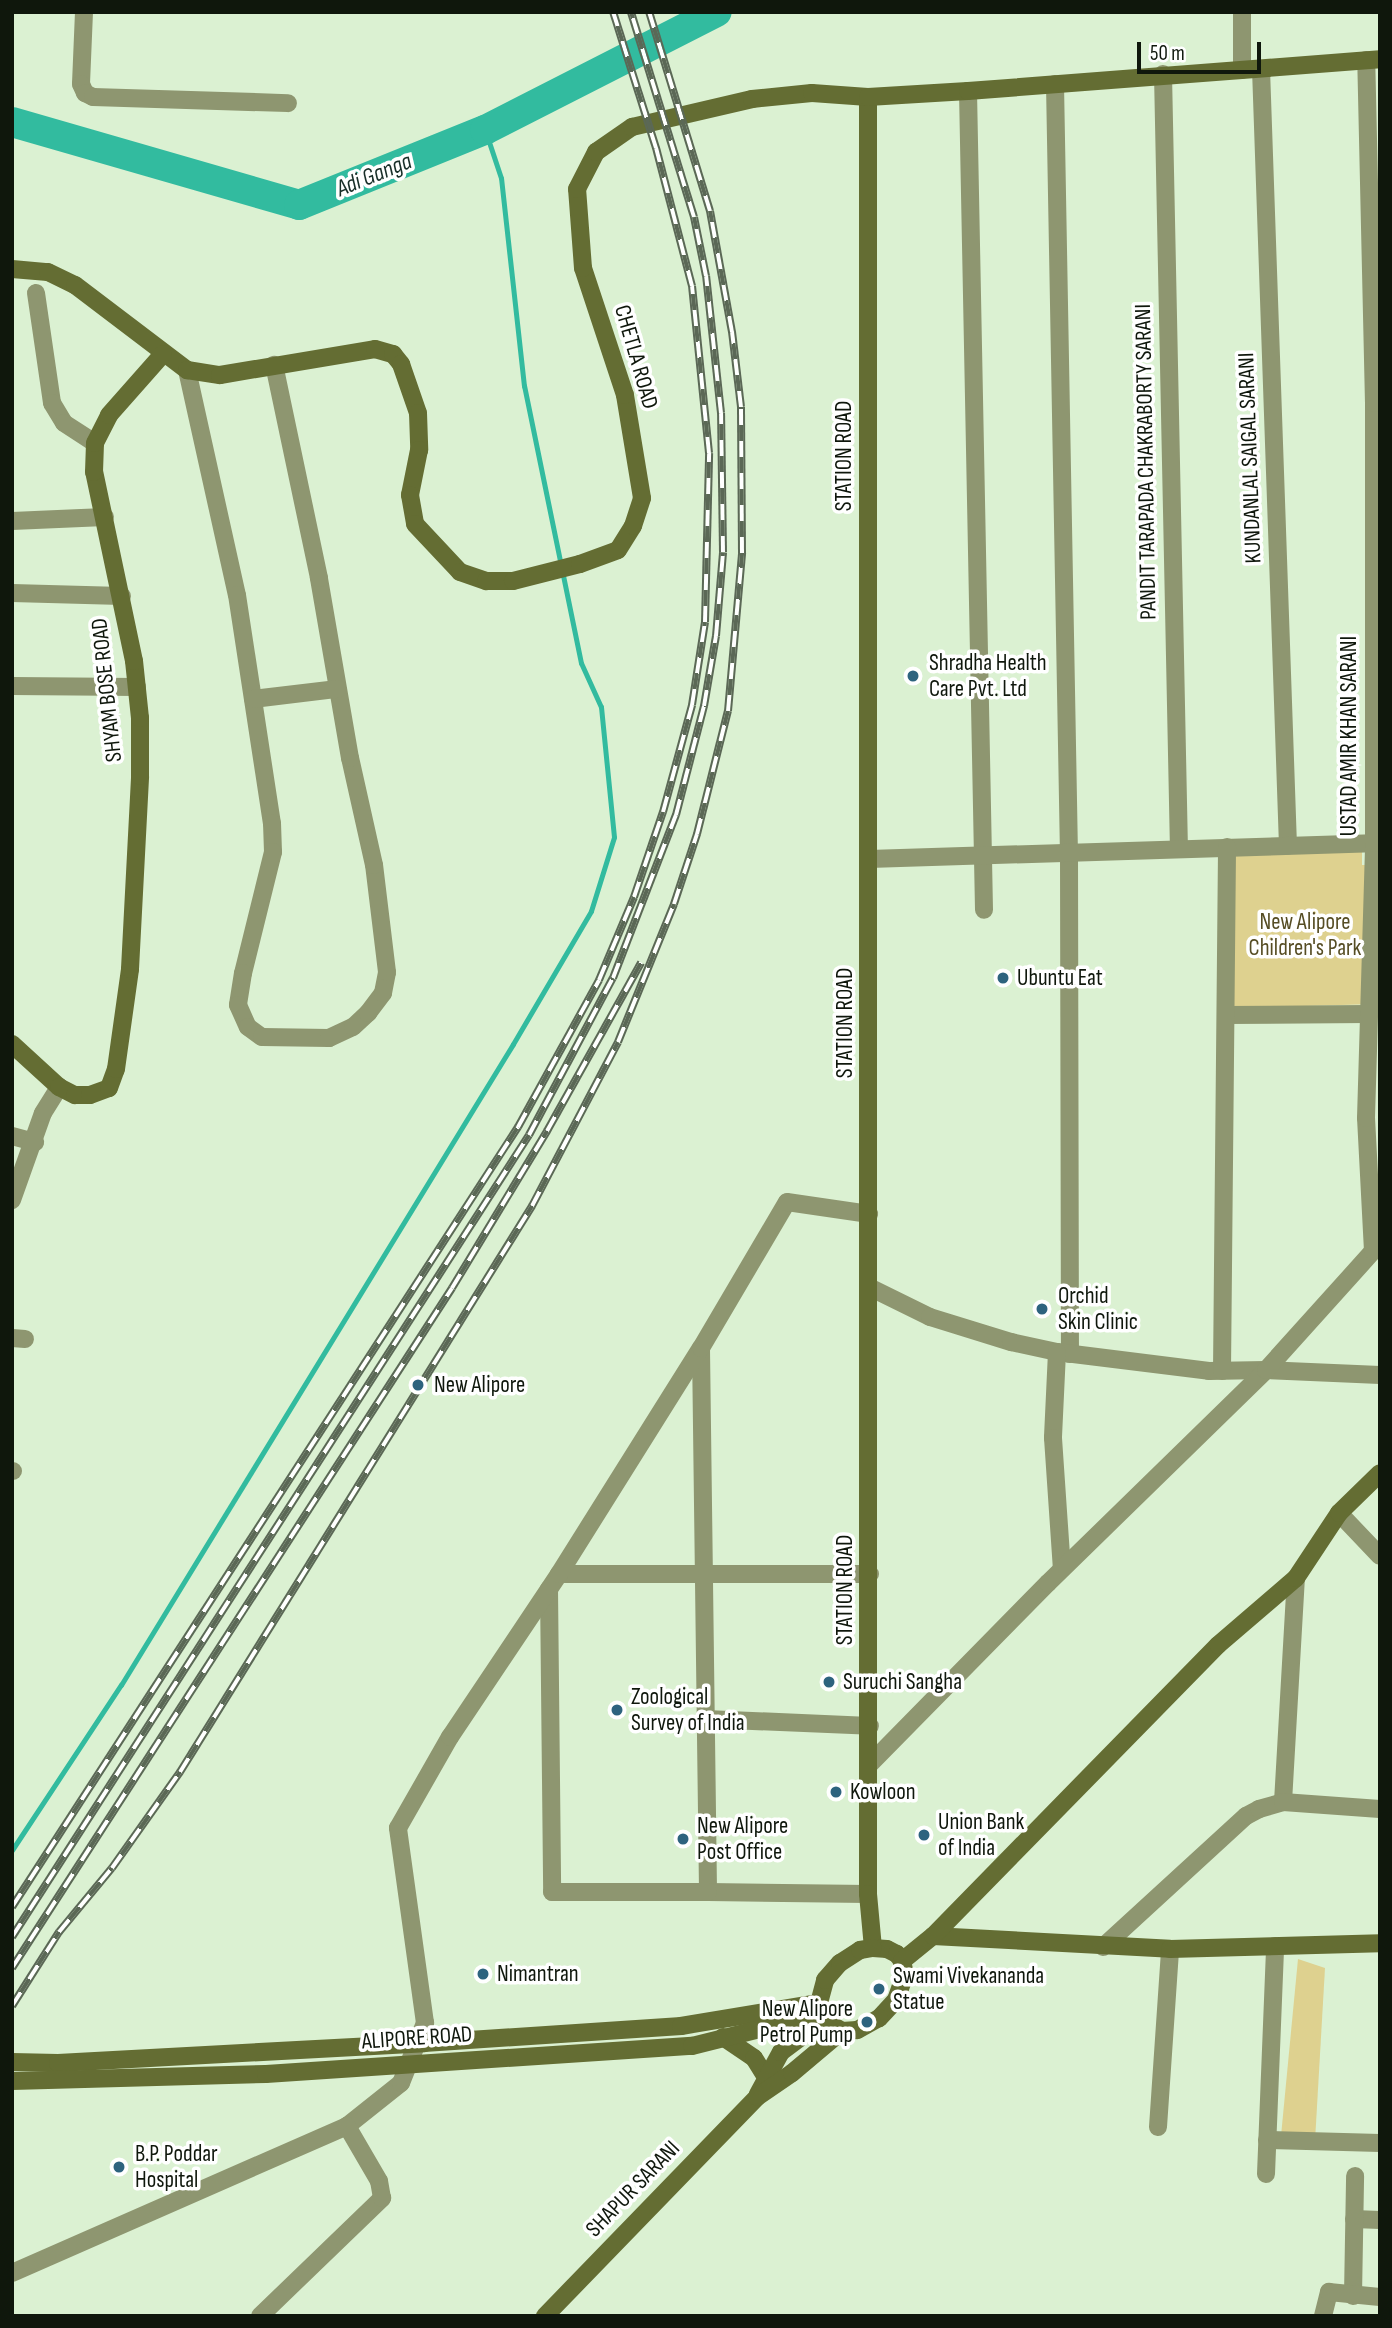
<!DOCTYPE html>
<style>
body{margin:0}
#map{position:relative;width:1392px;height:2328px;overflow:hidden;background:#dbf1d2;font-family:"Sofia Sans Condensed",sans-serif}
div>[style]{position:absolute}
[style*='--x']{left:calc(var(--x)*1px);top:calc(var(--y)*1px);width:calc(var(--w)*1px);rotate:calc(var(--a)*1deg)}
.green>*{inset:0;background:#ded18f}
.stream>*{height:5px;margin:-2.5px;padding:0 2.5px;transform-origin:2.5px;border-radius:2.5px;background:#32bb9f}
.river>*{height:30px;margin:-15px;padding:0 15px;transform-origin:15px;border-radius:15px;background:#32bb9f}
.street>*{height:18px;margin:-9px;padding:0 9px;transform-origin:9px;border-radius:9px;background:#8e9670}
.secondary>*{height:18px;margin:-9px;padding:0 9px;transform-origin:9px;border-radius:9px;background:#646d33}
.rail>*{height:8px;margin-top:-4px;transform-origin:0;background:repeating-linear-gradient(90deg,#fff 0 16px,#5b6856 0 32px);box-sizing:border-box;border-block:2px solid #5b6856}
.dots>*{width:19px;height:19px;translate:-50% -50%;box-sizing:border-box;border:4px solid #fff;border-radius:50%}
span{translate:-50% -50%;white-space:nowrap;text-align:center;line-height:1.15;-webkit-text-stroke:7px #fff;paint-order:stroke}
.street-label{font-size:23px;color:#0f170c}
.poi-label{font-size:23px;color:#0f170c}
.left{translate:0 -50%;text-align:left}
.right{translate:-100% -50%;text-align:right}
.park-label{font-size:23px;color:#564d24}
.water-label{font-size:24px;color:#192f29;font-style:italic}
.frame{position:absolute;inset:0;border:14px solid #0f170c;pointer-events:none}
.scale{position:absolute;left:1137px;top:42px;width:124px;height:32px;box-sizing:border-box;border:4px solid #0f170c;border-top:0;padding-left:9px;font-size:21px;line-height:24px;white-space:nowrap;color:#0f170c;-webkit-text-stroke:5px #fff;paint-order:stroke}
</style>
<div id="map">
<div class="green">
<div style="clip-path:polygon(1362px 848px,1362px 865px,1374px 865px,1377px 1004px,1234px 1008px,1234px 854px)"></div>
<div style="clip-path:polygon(1298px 1959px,1325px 1968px,1315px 2141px,1281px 2136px)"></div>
</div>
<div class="stream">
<div style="--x:12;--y:1850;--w:198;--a:-56.6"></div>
<div style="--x:121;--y:1685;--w:751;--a:-58.55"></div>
<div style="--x:513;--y:1044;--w:154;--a:-59.6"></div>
<div style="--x:591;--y:911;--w:77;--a:-72.7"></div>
<div style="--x:614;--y:837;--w:131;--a:-95.7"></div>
<div style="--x:601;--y:707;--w:48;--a:-114.4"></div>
<div style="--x:581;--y:663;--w:283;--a:-101.6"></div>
<div style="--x:524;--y:386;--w:209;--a:-96.3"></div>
<div style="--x:501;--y:178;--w:51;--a:-108.4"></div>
</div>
<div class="river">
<div style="--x:12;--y:122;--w:299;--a:16.1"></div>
<div style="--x:299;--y:205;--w:201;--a:-22"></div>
<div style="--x:485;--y:130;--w:260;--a:-27"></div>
</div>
<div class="street">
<div style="--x:84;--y:12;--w:72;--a:92.4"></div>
<div style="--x:81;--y:84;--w:10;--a:66"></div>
<div style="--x:85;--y:93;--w:9;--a:27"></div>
<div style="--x:93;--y:97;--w:195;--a:1.8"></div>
<div style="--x:1242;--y:12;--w:58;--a:90"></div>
<div style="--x:1261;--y:69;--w:777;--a:88.01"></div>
<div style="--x:1163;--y:74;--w:775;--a:88.82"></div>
<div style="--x:1055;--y:84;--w:769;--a:88.96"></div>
<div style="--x:1069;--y:853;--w:501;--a:89.89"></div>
<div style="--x:968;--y:91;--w:819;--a:88.88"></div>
<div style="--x:36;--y:293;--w:111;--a:81.7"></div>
<div style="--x:52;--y:403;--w:23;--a:59"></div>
<div style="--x:64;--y:423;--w:37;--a:33"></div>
<div style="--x:187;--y:370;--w:230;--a:77.5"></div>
<div style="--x:237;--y:595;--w:231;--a:81.3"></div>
<div style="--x:272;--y:823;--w:29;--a:88"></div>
<div style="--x:273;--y:852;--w:125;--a:103.9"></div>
<div style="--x:243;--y:973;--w:32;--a:99"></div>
<div style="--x:238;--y:1005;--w:24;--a:66"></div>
<div style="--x:248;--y:1027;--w:17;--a:36"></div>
<div style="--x:262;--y:1037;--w:67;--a:0.9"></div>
<div style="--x:329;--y:1038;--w:26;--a:-25"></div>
<div style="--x:353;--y:1027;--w:21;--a:-43"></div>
<div style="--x:368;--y:1013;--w:25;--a:-53"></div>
<div style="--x:383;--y:993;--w:21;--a:-79"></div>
<div style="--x:387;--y:972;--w:108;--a:-96.9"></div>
<div style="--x:374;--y:865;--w:110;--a:-102.6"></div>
<div style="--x:350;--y:758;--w:183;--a:-99.8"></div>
<div style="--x:319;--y:578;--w:218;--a:-101.9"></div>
<div style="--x:12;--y:521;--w:93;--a:-2.5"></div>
<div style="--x:12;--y:593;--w:110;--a:1.6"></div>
<div style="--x:12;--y:686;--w:125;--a:0.5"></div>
<div style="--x:253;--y:699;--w:85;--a:-6.8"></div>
<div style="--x:869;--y:859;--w:511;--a:-1.79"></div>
<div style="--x:1226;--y:1015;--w:142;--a:-0.4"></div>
<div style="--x:12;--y:1136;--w:24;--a:15"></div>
<div style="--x:12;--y:1200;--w:92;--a:-70.4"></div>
<div style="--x:43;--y:1113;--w:31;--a:-58"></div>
<div style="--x:869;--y:1287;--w:68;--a:26.2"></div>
<div style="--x:930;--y:1317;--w:85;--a:17.2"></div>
<div style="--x:1011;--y:1342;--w:47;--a:12.3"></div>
<div style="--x:1057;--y:1352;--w:153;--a:7.1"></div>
<div style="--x:1209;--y:1371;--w:57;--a:-1"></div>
<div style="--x:1266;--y:1370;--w:114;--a:2.5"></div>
<div style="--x:12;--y:1338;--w:13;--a:4"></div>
<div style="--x:701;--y:1349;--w:543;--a:89.26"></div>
<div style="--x:708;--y:1892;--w:160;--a:0.7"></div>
<div style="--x:1057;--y:1352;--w:86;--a:92.7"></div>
<div style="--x:1053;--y:1438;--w:131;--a:86.1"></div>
<div style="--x:1222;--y:1371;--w:524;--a:-89.45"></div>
<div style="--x:12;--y:1471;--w:1;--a:0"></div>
<div style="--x:1339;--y:1513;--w:59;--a:46.4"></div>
<div style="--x:559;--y:1574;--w:311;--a:0"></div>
<div style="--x:549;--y:1589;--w:303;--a:89.4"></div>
<div style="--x:552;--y:1892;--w:156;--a:0"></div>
<div style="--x:706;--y:1719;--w:164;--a:2.4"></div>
<div style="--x:870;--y:1764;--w:254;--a:-45.5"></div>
<div style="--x:1048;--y:1583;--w:305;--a:-44.3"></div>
<div style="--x:1266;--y:1370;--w:160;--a:-48"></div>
<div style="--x:1373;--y:1251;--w:133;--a:-93"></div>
<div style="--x:1366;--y:1118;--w:275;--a:-88.3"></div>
<div style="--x:1374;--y:843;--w:440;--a:-90"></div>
<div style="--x:1374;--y:403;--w:343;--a:-91.3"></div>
<div style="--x:1283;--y:1802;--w:224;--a:-86.7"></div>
<div style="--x:1103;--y:1947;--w:194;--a:-42.5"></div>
<div style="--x:1246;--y:1816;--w:15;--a:-28"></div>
<div style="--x:1259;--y:1809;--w:25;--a:-16"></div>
<div style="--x:1283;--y:1802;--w:97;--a:4.1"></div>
<div style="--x:1158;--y:2127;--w:178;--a:-86.1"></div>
<div style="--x:1267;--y:2140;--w:113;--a:1.5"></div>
<div style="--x:1266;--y:2174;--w:228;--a:-87.7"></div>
<div style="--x:1354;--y:2219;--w:26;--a:2"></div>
<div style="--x:12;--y:2273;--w:366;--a:-23.7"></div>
<div style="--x:347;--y:2126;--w:69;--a:-38.5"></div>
<div style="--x:401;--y:2083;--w:65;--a:-68.2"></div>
<div style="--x:425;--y:2023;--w:197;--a:-97.9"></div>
<div style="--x:398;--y:1828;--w:105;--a:-60.3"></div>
<div style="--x:450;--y:1737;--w:196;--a:-56.2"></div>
<div style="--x:559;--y:1574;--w:267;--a:-57.9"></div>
<div style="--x:701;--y:1348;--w:169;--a:-59.5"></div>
<div style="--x:787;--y:1202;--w:83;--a:8.3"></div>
<div style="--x:1353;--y:2296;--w:120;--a:-89"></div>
<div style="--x:260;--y:2316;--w:170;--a:-44"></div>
<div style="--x:382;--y:2198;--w:17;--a:-100"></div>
<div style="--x:379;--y:2181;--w:64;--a:-120.2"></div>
<div style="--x:1323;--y:2316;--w:25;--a:-76"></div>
<div style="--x:1329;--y:2292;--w:51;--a:5.6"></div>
</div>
<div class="secondary">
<div style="--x:868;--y:97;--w:1797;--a:90"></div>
<div style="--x:868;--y:1894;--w:54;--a:84.7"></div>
<div style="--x:12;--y:269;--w:36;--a:5"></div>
<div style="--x:48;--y:272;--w:30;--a:26"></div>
<div style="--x:75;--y:285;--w:141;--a:37.2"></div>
<div style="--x:187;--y:370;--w:33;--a:9"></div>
<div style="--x:220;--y:375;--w:157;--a:-9.5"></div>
<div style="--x:375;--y:349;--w:19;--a:16"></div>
<div style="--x:393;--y:354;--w:13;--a:51"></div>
<div style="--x:401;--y:364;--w:52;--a:70.9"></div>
<div style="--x:418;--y:413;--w:37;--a:88"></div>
<div style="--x:419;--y:450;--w:46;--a:101.3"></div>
<div style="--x:410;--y:495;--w:29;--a:80"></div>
<div style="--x:415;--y:524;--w:66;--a:46.8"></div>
<div style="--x:460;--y:572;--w:28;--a:19"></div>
<div style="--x:486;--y:581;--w:27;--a:0"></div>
<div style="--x:513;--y:581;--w:69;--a:-14.2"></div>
<div style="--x:580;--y:564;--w:40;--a:-20.2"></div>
<div style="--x:618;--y:550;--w:28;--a:-58"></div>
<div style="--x:633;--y:526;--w:29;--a:-72"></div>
<div style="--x:642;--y:498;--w:104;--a:-99.4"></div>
<div style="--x:625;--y:395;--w:134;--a:-108.3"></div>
<div style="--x:583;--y:268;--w:79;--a:-94.3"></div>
<div style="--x:577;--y:189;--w:42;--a:-62.8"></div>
<div style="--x:596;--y:152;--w:44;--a:-34.8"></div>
<div style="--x:632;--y:127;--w:123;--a:-13.1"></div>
<div style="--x:752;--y:99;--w:60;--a:-5.7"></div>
<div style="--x:812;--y:93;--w:56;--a:4.1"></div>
<div style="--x:868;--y:97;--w:100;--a:-3.4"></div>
<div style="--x:968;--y:91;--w:413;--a:-4.4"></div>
<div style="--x:12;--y:1044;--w:64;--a:42.5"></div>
<div style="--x:59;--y:1087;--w:18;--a:27"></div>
<div style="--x:75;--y:1095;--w:15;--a:0"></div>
<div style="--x:90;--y:1095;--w:20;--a:-20"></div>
<div style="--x:109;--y:1088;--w:20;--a:-70"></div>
<div style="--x:116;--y:1069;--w:101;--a:-82"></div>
<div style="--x:130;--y:969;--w:193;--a:-87"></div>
<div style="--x:140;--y:776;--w:58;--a:-90"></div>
<div style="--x:140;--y:718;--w:57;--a:-96"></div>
<div style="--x:134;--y:661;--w:193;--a:-101.9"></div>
<div style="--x:94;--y:472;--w:29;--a:-88"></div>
<div style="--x:95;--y:443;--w:31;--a:-63"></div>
<div style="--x:109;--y:415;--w:81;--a:-48.5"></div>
<div style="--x:933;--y:1936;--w:237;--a:3.1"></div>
<div style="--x:1170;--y:1949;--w:210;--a:-1.6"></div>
<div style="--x:873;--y:1948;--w:14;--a:4"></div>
<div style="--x:887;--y:1949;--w:11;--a:27"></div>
<div style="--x:897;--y:1954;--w:9;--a:54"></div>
<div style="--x:902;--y:1961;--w:13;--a:77"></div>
<div style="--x:905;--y:1974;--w:28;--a:109"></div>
<div style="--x:896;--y:2000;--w:25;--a:133"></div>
<div style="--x:879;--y:2018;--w:25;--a:151"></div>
<div style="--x:857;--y:2030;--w:15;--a:176"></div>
<div style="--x:842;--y:2031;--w:21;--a:-149"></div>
<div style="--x:824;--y:2020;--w:7;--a:-124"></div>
<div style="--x:820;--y:2014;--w:11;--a:-95"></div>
<div style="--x:819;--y:2003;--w:24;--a:-75"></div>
<div style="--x:825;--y:1980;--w:23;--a:-49"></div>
<div style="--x:840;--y:1963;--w:24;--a:-33"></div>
<div style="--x:860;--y:1950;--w:13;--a:-9"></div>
<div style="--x:902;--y:1961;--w:40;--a:-39"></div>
<div style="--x:933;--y:1936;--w:407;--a:-45.6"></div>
<div style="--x:1218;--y:1645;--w:103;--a:-40.7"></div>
<div style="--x:1296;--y:1578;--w:78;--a:-56.5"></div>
<div style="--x:1339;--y:1513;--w:57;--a:-44.3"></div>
<div style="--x:723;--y:2037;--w:37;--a:34"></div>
<div style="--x:754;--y:2058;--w:25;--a:58"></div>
<div style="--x:12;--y:2062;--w:46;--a:1.2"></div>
<div style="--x:58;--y:2063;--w:367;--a:-3.1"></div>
<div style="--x:424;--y:2043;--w:258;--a:-3.8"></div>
<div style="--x:681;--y:2026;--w:140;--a:-9.5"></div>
<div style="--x:12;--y:2081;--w:254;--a:-1.6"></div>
<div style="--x:266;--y:2074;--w:427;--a:-3.8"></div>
<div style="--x:692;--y:2046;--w:132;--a:-14"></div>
<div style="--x:758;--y:2094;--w:48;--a:-61.3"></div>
<div style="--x:781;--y:2052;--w:54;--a:-36.7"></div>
<div style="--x:545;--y:2316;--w:305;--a:-45.9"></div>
<div style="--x:757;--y:2097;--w:42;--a:-34.4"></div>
<div style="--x:792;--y:2073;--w:65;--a:-40"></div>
</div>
<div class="rail">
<div style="--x:12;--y:1907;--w:930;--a:-57.03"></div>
<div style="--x:518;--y:1127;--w:168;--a:-61.1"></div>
<div style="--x:599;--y:980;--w:90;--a:-67.1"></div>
<div style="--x:634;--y:897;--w:90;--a:-71.2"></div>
<div style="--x:663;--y:812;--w:111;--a:-74.8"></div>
<div style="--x:692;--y:705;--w:84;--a:-81.1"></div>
<div style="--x:705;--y:622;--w:169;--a:-88.6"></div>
<div style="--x:709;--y:453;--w:168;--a:-95.8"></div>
<div style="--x:692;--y:286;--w:143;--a:-104.6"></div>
<div style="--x:656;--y:148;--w:143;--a:-107.5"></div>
<div style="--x:12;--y:1937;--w:954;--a:-57.19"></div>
<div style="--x:529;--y:1135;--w:178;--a:-61.9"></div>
<div style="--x:613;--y:978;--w:175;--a:-68.9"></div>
<div style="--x:676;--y:815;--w:113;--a:-75.6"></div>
<div style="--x:704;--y:706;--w:71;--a:-80.3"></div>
<div style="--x:716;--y:636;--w:84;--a:-85.2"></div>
<div style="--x:723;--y:552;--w:139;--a:-90.8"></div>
<div style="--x:721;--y:413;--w:138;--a:-96.2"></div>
<div style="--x:706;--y:276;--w:60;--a:-101.5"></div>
<div style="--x:694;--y:217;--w:214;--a:-107.1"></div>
<div style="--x:12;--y:1968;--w:810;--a:-57.09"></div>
<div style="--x:452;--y:1288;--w:184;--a:-58.8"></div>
<div style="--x:547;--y:1131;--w:193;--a:-60.8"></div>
<div style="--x:12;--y:2006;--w:88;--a:-57.6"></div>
<div style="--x:59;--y:1932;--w:83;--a:-50.4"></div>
<div style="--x:112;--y:1868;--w:118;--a:-54.7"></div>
<div style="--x:180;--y:1772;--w:667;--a:-58.12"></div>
<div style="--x:532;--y:1206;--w:185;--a:-62.3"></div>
<div style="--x:618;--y:1042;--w:149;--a:-67.9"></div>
<div style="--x:674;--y:904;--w:74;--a:-71.8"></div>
<div style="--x:697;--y:834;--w:127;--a:-75.9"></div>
<div style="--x:728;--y:711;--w:159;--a:-84.9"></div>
<div style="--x:742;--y:553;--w:146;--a:-90.4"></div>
<div style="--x:741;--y:407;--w:76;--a:-96.8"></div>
<div style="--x:732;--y:332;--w:123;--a:-100.3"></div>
<div style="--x:710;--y:211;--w:208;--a:-107"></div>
</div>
<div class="dots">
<div style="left:913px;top:676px;background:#2d637e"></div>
<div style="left:1003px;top:978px;background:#2d637e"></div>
<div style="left:1042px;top:1309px;background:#2d637e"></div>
<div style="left:418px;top:1385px;background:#2d637e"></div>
<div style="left:829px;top:1682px;background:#2d637e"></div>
<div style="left:617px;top:1710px;background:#2d637e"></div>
<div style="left:836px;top:1792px;background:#2d637e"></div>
<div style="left:924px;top:1835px;background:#2d637e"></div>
<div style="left:683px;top:1839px;background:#2d637e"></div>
<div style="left:483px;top:1974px;background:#2d637e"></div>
<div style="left:879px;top:1989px;background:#2d637e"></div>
<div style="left:867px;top:2022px;background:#2d637e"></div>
<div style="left:119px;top:2167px;background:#2d637e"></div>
</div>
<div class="street-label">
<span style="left:636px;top:357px;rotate:74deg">CHETLA ROAD</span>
<span style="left:844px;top:456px;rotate:-90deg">STATION ROAD</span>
<span style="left:1250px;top:458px;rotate:-92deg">KUNDANLAL SAIGAL SARANI</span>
<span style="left:1146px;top:462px;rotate:-91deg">PANDIT TARAPADA CHAKRABORTY SARANI</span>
<span style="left:107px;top:690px;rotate:-96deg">SHYAM BOSE ROAD</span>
<span style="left:1349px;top:736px;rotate:-90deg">USTAD AMIR KHAN SARANI</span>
<span style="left:845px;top:1023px;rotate:-90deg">STATION ROAD</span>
<span style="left:845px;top:1590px;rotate:-90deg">STATION ROAD</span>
<span style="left:417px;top:2038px;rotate:-4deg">ALIPORE ROAD</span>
<span style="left:633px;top:2189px;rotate:-46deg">SHAPUR SARANI</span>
</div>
<div class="poi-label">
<span class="left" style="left:929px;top:676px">Shradha Health<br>Care Pvt. Ltd</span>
<span class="left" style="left:1017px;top:978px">Ubuntu Eat</span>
<span class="left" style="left:1058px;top:1309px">Orchid<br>Skin Clinic</span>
<span class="left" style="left:434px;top:1385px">New Alipore</span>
<span class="left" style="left:843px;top:1682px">Suruchi Sangha</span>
<span class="left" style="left:631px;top:1710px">Zoological<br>Survey of India</span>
<span class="left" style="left:850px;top:1792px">Kowloon</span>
<span class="left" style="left:938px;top:1835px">Union Bank<br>of India</span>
<span class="left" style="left:697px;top:1839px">New Alipore<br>Post Office</span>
<span class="left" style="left:497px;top:1974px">Nimantran</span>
<span class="left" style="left:893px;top:1989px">Swami Vivekananda<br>Statue</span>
<span class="right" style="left:853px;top:2022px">New Alipore<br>Petrol Pump</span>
<span class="left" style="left:135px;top:2167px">B.P. Poddar<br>Hospital</span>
</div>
<div class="park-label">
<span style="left:1305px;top:935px">New Alipore<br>Children's Park</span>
</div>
<div class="water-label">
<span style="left:374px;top:175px;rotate:-22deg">Adi Ganga</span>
</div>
<div class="frame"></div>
<div class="scale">50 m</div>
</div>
